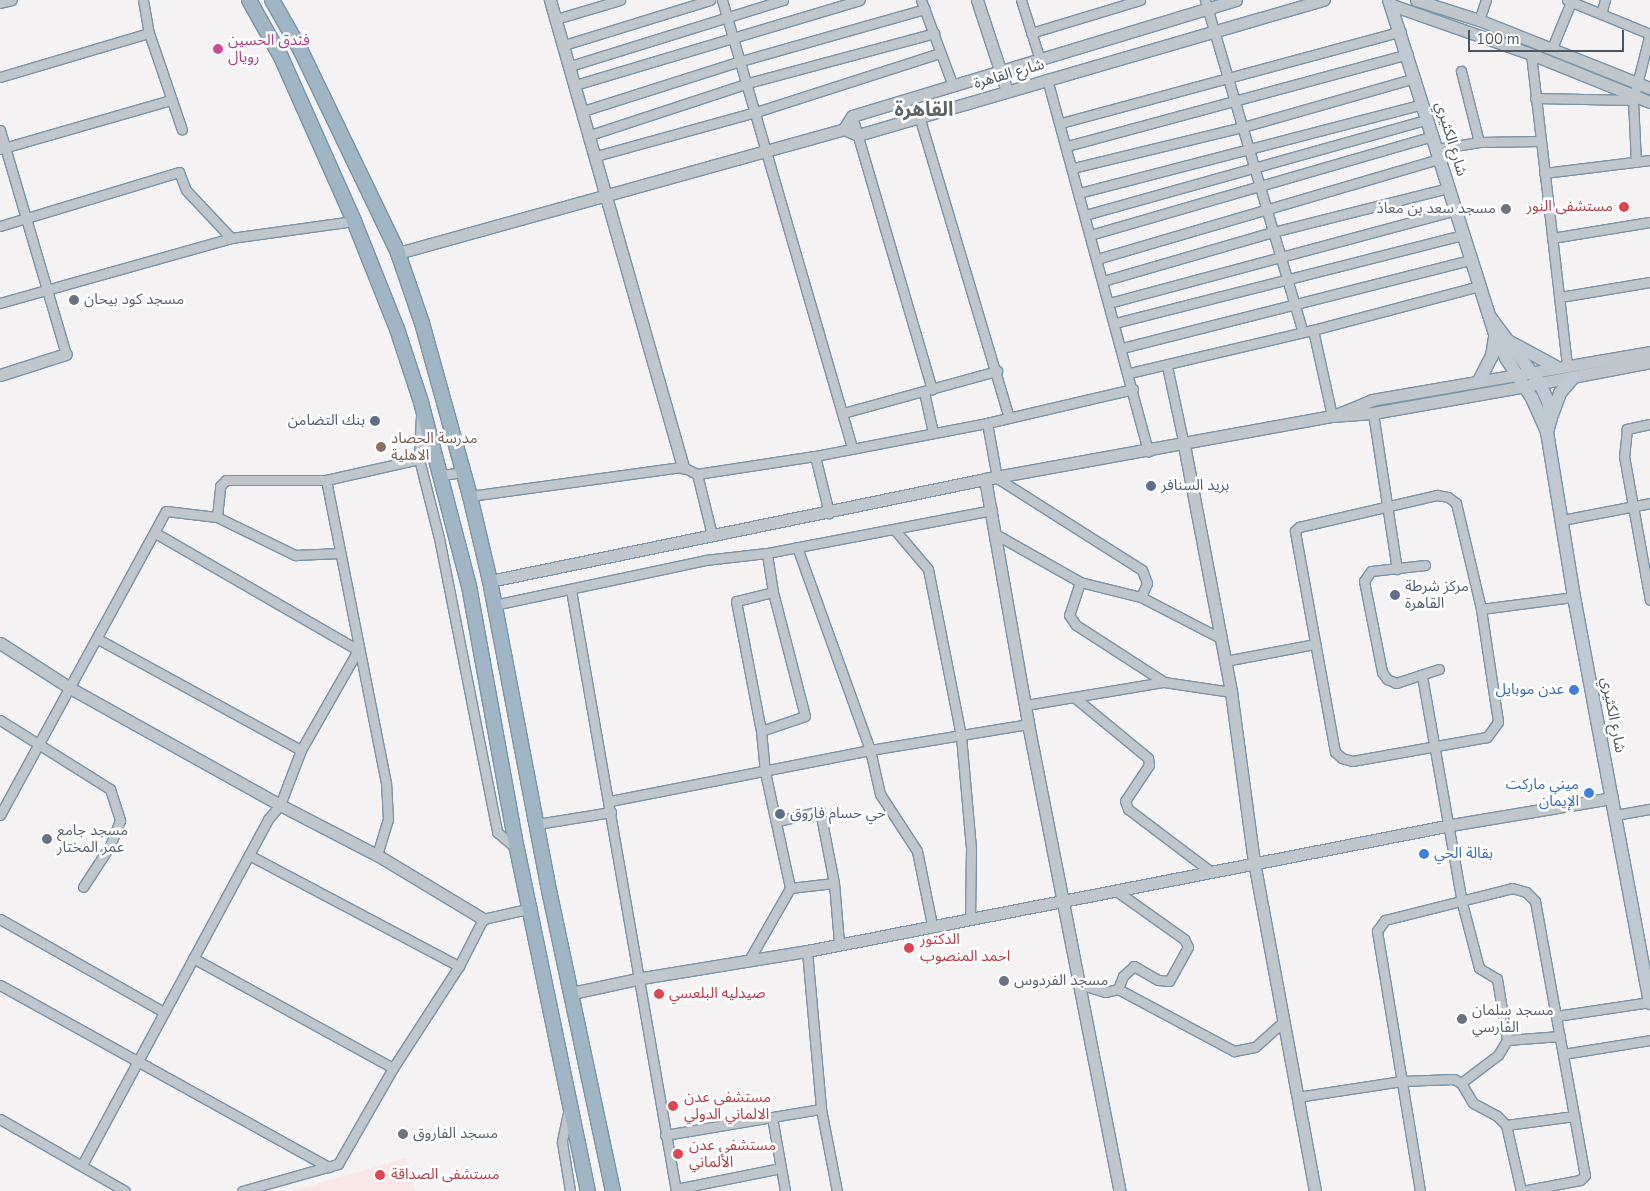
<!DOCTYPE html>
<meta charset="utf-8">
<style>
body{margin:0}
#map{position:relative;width:1650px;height:1191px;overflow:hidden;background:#f4f2f2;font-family:"Nunito Sans","Noto Sans Arabic",sans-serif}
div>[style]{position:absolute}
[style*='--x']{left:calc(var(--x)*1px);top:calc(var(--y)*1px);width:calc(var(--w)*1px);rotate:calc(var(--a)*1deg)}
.medical>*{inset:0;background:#fae6e6}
.roads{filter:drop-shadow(1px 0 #7993a8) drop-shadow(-1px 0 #7993a8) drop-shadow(0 1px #7993a8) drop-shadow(0 -1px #7993a8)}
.minor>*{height:9px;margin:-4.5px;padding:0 4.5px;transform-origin:4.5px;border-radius:4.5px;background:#bfc7cd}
.tertiary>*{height:11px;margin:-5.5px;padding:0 5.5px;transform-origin:5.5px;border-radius:5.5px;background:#bfc7cd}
.secondary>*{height:12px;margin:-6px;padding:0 6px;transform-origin:6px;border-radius:6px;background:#c0c9d1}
.trunk>*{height:14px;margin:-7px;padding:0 7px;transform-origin:7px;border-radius:7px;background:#a1b6c5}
.dots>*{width:14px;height:14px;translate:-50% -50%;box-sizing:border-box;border:2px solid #fff;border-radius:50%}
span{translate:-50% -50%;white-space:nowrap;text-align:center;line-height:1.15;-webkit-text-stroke:5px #fff;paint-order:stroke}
.hotel-label{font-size:15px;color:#b23c85}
.left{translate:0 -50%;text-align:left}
.street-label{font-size:15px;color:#4b565e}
.health-label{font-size:15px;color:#be3a42}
.right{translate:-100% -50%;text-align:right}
.worship-label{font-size:15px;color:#5b616d}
.service-label{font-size:15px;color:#4e5e75}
.education-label{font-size:15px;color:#785e54}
.shop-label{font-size:15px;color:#366cbe}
.district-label{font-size:20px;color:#5f6366;font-weight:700}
.scale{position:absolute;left:1468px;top:30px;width:156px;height:22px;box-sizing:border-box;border:2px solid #4b565e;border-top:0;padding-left:6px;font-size:15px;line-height:18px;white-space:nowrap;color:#4b565e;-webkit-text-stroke:4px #fff;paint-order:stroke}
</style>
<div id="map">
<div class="medical">
<div style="clip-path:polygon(406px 1158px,415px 1191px,293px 1191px)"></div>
</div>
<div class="roads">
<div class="minor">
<div style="--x:143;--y:0;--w:34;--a:80"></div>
<div style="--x:149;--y:33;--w:102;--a:71.2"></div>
<div style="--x:722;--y:0;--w:466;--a:73.8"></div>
<div style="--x:921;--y:0;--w:92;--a:69.6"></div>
<div style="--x:1021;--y:0;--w:63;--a:72.4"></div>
<div style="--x:1205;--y:0;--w:344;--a:73.6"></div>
<div style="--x:1567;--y:0;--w:90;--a:22.3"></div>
<div style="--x:0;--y:3;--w:12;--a:-14"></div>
<div style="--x:1601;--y:14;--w:15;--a:-74"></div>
<div style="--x:556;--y:19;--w:67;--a:-16.5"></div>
<div style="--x:1479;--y:20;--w:21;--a:-71"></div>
<div style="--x:1031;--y:33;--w:114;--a:-16.8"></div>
<div style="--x:564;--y:45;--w:153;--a:-17.1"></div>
<div style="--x:1552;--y:48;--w:50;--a:-67.6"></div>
<div style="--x:1531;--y:54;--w:313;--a:83.4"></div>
<div style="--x:570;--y:66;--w:223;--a:-17.2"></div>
<div style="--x:1461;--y:71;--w:73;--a:75.8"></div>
<div style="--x:0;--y:77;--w:155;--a:-16.5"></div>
<div style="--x:1047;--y:79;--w:386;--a:74.8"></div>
<div style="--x:575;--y:85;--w:297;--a:-16.6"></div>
<div style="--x:1535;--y:98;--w:98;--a:1.2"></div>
<div style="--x:583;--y:111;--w:166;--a:-17.6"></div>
<div style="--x:741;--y:61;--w:191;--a:-15.8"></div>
<div style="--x:852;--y:116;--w:285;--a:73.7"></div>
<div style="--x:919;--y:116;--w:315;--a:73.4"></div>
<div style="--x:1061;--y:123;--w:352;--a:-15.1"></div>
<div style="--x:0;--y:130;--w:234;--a:73.6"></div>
<div style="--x:590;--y:135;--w:166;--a:-18.2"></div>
<div style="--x:748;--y:83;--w:193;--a:-15"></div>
<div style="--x:1067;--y:146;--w:353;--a:-15.1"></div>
<div style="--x:0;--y:149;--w:178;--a:-16"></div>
<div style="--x:1436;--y:149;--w:44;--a:-9.2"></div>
<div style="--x:1479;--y:142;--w:60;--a:-1"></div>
<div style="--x:596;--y:156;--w:166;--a:-15.4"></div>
<div style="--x:756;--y:112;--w:193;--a:-17.8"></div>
<div style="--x:1636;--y:162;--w:62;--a:-92.8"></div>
<div style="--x:1633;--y:100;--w:69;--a:-75.8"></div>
<div style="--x:1073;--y:168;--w:175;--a:-13.6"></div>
<div style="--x:1243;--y:127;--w:179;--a:-15.9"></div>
<div style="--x:1544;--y:173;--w:107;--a:-7"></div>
<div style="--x:1079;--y:193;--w:355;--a:-14.5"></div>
<div style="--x:1085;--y:215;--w:356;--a:-15.6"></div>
<div style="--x:0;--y:226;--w:187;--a:-16.8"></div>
<div style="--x:179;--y:172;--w:19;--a:69"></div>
<div style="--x:186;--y:190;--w:66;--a:46.8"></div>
<div style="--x:231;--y:238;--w:124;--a:-7.9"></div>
<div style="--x:1090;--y:235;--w:357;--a:-16.1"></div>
<div style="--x:1552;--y:238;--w:99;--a:-9.3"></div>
<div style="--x:1097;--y:259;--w:357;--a:-16.3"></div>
<div style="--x:1103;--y:281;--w:177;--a:-16.1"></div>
<div style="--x:1273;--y:232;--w:180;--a:-14.1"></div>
<div style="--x:1560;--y:297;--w:91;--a:-9.5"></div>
<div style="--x:0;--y:303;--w:240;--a:-15.7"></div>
<div style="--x:1109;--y:303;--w:359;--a:-15"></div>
<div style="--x:1115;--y:323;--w:359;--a:-14.2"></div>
<div style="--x:1313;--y:330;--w:88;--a:77.5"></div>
<div style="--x:1122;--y:348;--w:360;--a:-14.2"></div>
<div style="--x:1167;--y:366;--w:81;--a:77.9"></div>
<div style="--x:1129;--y:373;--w:189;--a:-13.2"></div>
<div style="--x:1313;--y:330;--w:172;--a:-14.8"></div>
<div style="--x:924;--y:392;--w:42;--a:77.6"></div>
<div style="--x:843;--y:413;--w:160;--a:-15.3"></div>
<div style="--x:1373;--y:413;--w:158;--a:81.3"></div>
<div style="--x:421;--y:415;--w:44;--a:92.6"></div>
<div style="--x:419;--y:459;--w:81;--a:75.8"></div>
<div style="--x:439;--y:538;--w:300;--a:78.8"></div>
<div style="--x:497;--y:832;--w:26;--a:40"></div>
<div style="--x:987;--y:423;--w:56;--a:79.7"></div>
<div style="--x:997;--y:478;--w:172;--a:32.4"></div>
<div style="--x:1142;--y:570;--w:14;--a:69"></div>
<div style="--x:1147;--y:583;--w:15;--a:113"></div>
<div style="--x:1650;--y:424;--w:24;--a:168"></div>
<div style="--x:1627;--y:429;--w:27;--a:96"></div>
<div style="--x:1624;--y:456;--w:146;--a:79.8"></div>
<div style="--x:815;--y:456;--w:59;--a:76.2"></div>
<div style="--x:697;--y:474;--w:63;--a:76.2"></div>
<div style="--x:442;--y:475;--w:21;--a:-8"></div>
<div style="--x:1437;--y:495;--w:11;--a:10"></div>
<div style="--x:1448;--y:497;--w:10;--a:37"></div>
<div style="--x:1456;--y:503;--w:109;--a:76.7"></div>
<div style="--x:1481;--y:609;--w:114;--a:81.4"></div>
<div style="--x:1498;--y:722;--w:19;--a:126"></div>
<div style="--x:1487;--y:737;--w:137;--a:169.9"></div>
<div style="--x:1352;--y:761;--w:10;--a:-163"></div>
<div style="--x:1342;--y:758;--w:9;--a:-139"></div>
<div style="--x:1335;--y:752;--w:225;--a:-100.3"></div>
<div style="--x:1295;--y:531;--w:6;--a:-45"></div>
<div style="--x:1299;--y:527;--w:142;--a:-13.1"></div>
<div style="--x:470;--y:496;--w:215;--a:-7.8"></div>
<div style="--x:683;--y:467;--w:16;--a:27"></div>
<div style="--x:697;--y:474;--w:119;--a:-8.7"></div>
<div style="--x:815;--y:456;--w:175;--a:-10.9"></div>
<div style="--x:987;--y:423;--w:150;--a:-13.1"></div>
<div style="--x:217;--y:517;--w:31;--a:-84"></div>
<div style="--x:220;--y:486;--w:8;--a:-45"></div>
<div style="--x:226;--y:480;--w:100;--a:0"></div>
<div style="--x:1562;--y:520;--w:90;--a:-10.9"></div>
<div style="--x:894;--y:529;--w:52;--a:49.6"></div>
<div style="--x:928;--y:569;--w:170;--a:78.8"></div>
<div style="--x:961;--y:736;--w:113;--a:84.9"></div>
<div style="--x:971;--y:849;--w:68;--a:90.8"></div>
<div style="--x:997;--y:535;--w:95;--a:29.5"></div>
<div style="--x:1080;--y:582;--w:63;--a:13.8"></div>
<div style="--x:1141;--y:597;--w:91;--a:27.4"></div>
<div style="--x:797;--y:547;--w:216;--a:70.2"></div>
<div style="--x:870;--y:750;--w:45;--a:77.2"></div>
<div style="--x:880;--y:794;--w:68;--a:57"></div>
<div style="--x:917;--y:851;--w:76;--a:78.5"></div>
<div style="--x:1425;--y:565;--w:54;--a:173.7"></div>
<div style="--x:1371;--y:571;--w:12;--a:125"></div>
<div style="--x:1364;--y:581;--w:93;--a:78.8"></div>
<div style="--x:1382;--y:672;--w:9;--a:54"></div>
<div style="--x:1387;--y:679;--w:10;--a:24"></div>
<div style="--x:1396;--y:683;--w:45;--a:-18"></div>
<div style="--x:1080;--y:582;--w:35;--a:108"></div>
<div style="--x:1069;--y:615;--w:12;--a:55"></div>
<div style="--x:1076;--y:625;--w:105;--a:32.9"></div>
<div style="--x:571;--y:590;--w:610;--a:80.09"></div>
<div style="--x:773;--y:592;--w:38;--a:166"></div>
<div style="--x:736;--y:601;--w:132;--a:79.1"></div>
<div style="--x:761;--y:731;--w:41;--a:84.4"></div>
<div style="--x:765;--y:772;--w:119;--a:77.8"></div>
<div style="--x:790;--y:888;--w:44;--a:-6.5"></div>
<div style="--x:494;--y:605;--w:216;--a:-12"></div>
<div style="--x:705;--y:560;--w:62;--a:-6.4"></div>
<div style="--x:767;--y:553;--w:229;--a:-10.8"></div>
<div style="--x:1481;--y:609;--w:94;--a:-7.4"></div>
<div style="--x:98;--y:639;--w:231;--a:28.7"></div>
<div style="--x:1225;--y:661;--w:92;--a:-10.7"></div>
<div style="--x:1422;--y:676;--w:230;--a:80"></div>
<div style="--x:1462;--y:903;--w:67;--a:75.3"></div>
<div style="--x:1479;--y:968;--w:21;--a:31"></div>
<div style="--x:1497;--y:979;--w:62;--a:80.7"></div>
<div style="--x:1507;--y:1040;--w:17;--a:121"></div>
<div style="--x:1498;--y:1055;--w:46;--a:142.9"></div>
<div style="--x:1074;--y:697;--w:96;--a:39.5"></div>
<div style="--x:1148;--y:758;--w:7;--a:82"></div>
<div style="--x:1149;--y:765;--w:43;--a:123.7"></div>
<div style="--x:1125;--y:801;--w:9;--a:69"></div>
<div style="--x:1128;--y:809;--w:103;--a:37.1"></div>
<div style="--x:1026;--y:705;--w:140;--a:-9.5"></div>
<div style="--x:1164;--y:682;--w:68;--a:8.5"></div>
<div style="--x:0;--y:720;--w:130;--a:32.1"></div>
<div style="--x:110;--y:789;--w:33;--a:72"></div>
<div style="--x:120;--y:820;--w:26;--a:111"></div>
<div style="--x:111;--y:844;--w:51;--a:123.1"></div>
<div style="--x:761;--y:731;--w:46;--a:-18.8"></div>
<div style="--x:805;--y:716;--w:128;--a:-104.5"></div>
<div style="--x:773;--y:592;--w:39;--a:-99"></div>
<div style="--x:610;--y:801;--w:265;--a:-11.1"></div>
<div style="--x:870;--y:750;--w:160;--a:-9.3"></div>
<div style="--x:0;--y:815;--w:346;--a:-61.4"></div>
<div style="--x:166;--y:511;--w:51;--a:6.7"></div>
<div style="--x:217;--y:517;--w:87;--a:26"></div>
<div style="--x:295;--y:555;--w:45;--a:-2.5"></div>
<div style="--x:1615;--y:815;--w:36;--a:-10"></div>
<div style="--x:778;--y:821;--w:43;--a:-13.4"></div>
<div style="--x:820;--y:811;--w:73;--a:79"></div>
<div style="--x:834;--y:883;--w:59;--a:85.2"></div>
<div style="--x:537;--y:824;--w:75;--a:-9.2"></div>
<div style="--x:249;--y:855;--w:238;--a:27.9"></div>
<div style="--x:377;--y:855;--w:37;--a:-73"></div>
<div style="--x:388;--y:820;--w:37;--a:-93"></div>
<div style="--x:386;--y:783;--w:309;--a:-101.2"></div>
<div style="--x:326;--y:480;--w:95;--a:-12.7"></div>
<div style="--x:1115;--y:890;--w:85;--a:35.4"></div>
<div style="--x:1184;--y:939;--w:9;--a:63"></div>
<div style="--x:1188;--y:947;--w:39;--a:119"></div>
<div style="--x:1169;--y:981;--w:11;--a:-175"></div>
<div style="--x:1158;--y:980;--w:28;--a:-150"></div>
<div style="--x:1134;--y:966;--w:15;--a:138"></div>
<div style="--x:1123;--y:976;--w:14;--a:111"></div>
<div style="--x:0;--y:919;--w:189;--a:29.6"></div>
<div style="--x:807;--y:951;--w:159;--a:84.9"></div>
<div style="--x:821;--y:1109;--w:84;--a:79"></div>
<div style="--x:193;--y:958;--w:228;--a:28.8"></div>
<div style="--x:749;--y:960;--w:83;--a:-60.3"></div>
<div style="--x:1079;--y:984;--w:27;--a:17"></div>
<div style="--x:1105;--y:992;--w:13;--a:-13"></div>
<div style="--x:1118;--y:989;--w:132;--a:28.1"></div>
<div style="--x:1234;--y:1051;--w:21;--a:-11"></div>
<div style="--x:1255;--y:1047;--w:38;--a:-42"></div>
<div style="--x:0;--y:985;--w:376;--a:29"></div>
<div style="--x:1556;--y:1016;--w:95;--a:-8.5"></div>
<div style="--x:1507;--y:1040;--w:53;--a:-4.3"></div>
<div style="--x:1563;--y:1054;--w:88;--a:-9.1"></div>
<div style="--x:1297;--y:1097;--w:106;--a:-8.7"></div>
<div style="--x:1402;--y:1081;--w:52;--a:-2.2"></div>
<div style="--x:1454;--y:1079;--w:8;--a:30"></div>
<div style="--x:1461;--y:1083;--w:23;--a:59"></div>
<div style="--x:1473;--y:1103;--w:27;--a:28"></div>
<div style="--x:1497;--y:1116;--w:13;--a:45"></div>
<div style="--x:1506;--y:1125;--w:68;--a:77.2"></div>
<div style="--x:569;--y:1108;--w:35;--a:102"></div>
<div style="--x:562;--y:1142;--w:50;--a:80.7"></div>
<div style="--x:772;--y:1117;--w:75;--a:80"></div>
<div style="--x:0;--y:1119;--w:144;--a:29.9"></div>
<div style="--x:1506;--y:1125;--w:69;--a:-7.5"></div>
<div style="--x:665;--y:1135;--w:158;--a:-9.5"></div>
<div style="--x:82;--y:1165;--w:393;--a:-61.7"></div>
<div style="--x:268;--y:819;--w:18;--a:-49"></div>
<div style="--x:280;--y:805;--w:59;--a:-69.1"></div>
<div style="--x:301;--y:750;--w:115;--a:-60.3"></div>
<div style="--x:358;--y:650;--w:234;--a:-150"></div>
<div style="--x:676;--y:1189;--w:107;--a:-11.3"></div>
<div style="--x:242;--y:1191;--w:100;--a:-15.7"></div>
<div style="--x:338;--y:1164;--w:111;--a:-60.2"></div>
<div style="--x:393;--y:1068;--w:121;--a:-57.1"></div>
<div style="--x:459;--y:966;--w:53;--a:-62.9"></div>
<div style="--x:483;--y:919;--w:50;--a:-12.7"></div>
<div style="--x:1420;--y:1191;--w:264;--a:-99.4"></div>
<div style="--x:1377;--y:931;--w:14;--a:-54"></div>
<div style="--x:1385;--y:920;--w:131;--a:-14.1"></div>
<div style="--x:1512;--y:888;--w:15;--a:16"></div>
<div style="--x:1526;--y:892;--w:13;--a:45"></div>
<div style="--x:1535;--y:901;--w:279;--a:79.7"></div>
<div style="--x:1585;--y:1175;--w:7;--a:135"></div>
<div style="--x:1580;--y:1180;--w:59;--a:169.3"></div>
</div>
<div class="tertiary">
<div style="--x:550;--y:0;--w:486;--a:74.1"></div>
<div style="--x:977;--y:0;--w:96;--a:71.8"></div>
<div style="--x:1416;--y:0;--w:66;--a:17.6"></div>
<div style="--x:1479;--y:20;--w:184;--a:21.7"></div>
<div style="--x:1392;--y:5;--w:147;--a:19.4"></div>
<div style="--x:1531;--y:54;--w:128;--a:22"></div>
<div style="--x:844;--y:129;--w:15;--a:23"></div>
<div style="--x:858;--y:135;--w:485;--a:-16.2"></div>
<div style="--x:844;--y:129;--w:15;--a:-58"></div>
<div style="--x:852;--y:116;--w:401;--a:-16.8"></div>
<div style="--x:398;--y:253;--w:463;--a:-15.5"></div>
<div style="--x:0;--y:375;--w:69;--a:-17.7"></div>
<div style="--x:1338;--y:414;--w:37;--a:-22"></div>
<div style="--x:1372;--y:400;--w:282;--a:-9.8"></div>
<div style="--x:1184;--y:445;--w:251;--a:79.2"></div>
<div style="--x:1231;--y:692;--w:172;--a:82.3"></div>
<div style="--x:1254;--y:862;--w:335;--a:79.5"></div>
<div style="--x:985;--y:479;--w:249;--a:80"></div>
<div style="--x:1028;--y:724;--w:476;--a:78.9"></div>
<div style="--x:490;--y:581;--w:505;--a:-11.64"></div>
<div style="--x:985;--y:479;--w:353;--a:-10.3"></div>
<div style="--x:1332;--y:416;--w:41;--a:-4.2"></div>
<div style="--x:1373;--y:413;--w:138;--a:-10"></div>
<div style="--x:1509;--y:389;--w:144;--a:-10.8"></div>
<div style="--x:0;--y:643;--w:83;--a:32.7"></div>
<div style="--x:70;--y:688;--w:240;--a:29.1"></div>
<div style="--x:280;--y:805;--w:109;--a:27.3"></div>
<div style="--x:377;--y:855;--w:124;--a:31.1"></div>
<div style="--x:572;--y:993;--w:72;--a:-12.1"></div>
<div style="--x:642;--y:978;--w:167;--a:-9.3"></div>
<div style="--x:807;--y:951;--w:656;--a:-11.07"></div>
<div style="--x:1451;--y:825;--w:163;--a:-9.5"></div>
</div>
<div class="secondary">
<div style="--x:1389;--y:0;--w:347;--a:72.4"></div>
<div style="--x:1494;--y:331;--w:30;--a:66"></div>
<div style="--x:1506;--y:358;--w:48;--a:57"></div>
<div style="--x:1532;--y:398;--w:37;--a:66"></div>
<div style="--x:1490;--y:317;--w:84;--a:53.3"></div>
<div style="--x:1540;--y:384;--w:19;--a:65"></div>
<div style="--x:1548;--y:401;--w:17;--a:80"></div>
<div style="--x:1551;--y:418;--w:15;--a:106"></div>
<div style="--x:1547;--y:432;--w:167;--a:80.7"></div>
<div style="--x:1574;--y:597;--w:413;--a:79.4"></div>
<div style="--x:1510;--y:342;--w:52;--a:28.5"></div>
<div style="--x:1479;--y:381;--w:28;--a:-63"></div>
<div style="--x:1492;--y:356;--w:20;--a:-81"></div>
<div style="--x:1552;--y:415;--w:23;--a:-70"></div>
<div style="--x:1560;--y:393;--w:20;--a:-49"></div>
</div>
<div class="trunk">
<div style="--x:249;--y:0;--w:65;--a:60.7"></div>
<div style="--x:281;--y:57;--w:180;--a:66"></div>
<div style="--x:354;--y:221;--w:116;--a:68.3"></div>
<div style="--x:397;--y:329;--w:77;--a:71.8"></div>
<div style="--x:421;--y:402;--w:190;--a:75.4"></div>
<div style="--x:469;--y:586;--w:267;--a:79.7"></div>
<div style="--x:517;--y:849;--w:349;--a:78.3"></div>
<div style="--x:272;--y:0;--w:59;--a:60.4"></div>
<div style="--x:301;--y:51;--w:224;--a:64.3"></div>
<div style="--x:398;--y:253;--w:74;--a:71.1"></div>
<div style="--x:422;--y:323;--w:180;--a:74.5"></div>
<div style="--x:470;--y:496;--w:87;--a:76.8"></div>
<div style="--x:490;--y:581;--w:320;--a:79.2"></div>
<div style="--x:550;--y:895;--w:303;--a:78"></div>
</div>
</div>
<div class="dots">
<div style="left:218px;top:49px;background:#d1479c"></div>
<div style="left:1624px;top:207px;background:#e0444e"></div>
<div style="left:1506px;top:209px;background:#6b7280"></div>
<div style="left:74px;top:300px;background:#6b7280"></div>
<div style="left:375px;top:421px;background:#5c6f8a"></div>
<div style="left:381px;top:447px;background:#8d6e63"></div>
<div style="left:1151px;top:486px;background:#5c6f8a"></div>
<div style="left:1395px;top:595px;background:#5c6f8a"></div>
<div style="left:1574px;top:690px;background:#3f7fe0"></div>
<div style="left:1589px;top:793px;background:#3f7fe0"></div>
<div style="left:780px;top:814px;background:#5c6f8a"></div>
<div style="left:47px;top:839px;background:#6b7280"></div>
<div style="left:1424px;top:854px;background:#3f7fe0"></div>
<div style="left:909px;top:948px;background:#e0444e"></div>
<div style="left:1004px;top:981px;background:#6b7280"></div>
<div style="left:659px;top:994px;background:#e0444e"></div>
<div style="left:1462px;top:1019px;background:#6b7280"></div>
<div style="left:673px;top:1106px;background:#e0444e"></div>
<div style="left:403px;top:1134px;background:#6b7280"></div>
<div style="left:678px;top:1154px;background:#e0444e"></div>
<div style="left:380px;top:1175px;background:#e0444e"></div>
</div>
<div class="hotel-label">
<span class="left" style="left:228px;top:49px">فندق الحسين<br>رويال</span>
</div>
<div class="street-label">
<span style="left:1009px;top:74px;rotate:-16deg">شارع القاهرة</span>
<span style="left:1451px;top:139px;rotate:73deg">شارع الكثيري</span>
<span style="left:1613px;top:715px;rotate:79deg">شارع الكثيري</span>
</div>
<div class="health-label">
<span class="right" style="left:1613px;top:207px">مستشفى النور</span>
<span class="left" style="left:920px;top:948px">الدكتور<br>احمد المنصوب</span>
<span class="left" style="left:669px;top:994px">صيدليه البلعسي</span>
<span class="left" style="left:684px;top:1106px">مستشفى عدن<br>الالماني الدولي</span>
<span class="left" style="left:689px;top:1154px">مستشفى عدن<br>الألماني</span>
<span class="left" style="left:391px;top:1175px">مستشفى الصداقة</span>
</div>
<div class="worship-label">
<span class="right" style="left:1496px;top:209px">مسجد سعد بن معاذ</span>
<span class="left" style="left:84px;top:300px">مسجد كود بيحان</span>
<span class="left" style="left:57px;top:839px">مسجد جامع<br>عمر المختار</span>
<span class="left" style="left:1014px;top:981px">مسجد الفردوس</span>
<span class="left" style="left:1472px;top:1019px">مسجد سلمان<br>الفارسي</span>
<span class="left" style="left:413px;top:1134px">مسجد الفاروق</span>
</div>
<div class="service-label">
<span class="right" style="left:365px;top:421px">بنك التضامن</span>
<span class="left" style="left:1161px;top:486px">بريد السنافر</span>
<span class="left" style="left:1405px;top:595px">مركز شرطة<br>القاهرة</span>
<span class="left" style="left:790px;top:814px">حي حسام فاروق</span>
</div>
<div class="education-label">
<span class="left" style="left:391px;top:447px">مدرسة الحصاد<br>الاهلية</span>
</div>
<div class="shop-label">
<span class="right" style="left:1564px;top:690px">عدن موبايل</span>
<span class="right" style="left:1579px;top:793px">ميني ماركت<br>الإيمان</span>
<span class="left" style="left:1434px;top:854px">بقالة الحي</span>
</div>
<div class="district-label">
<span style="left:924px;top:109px">القاهرة</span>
</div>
<div class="scale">100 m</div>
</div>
